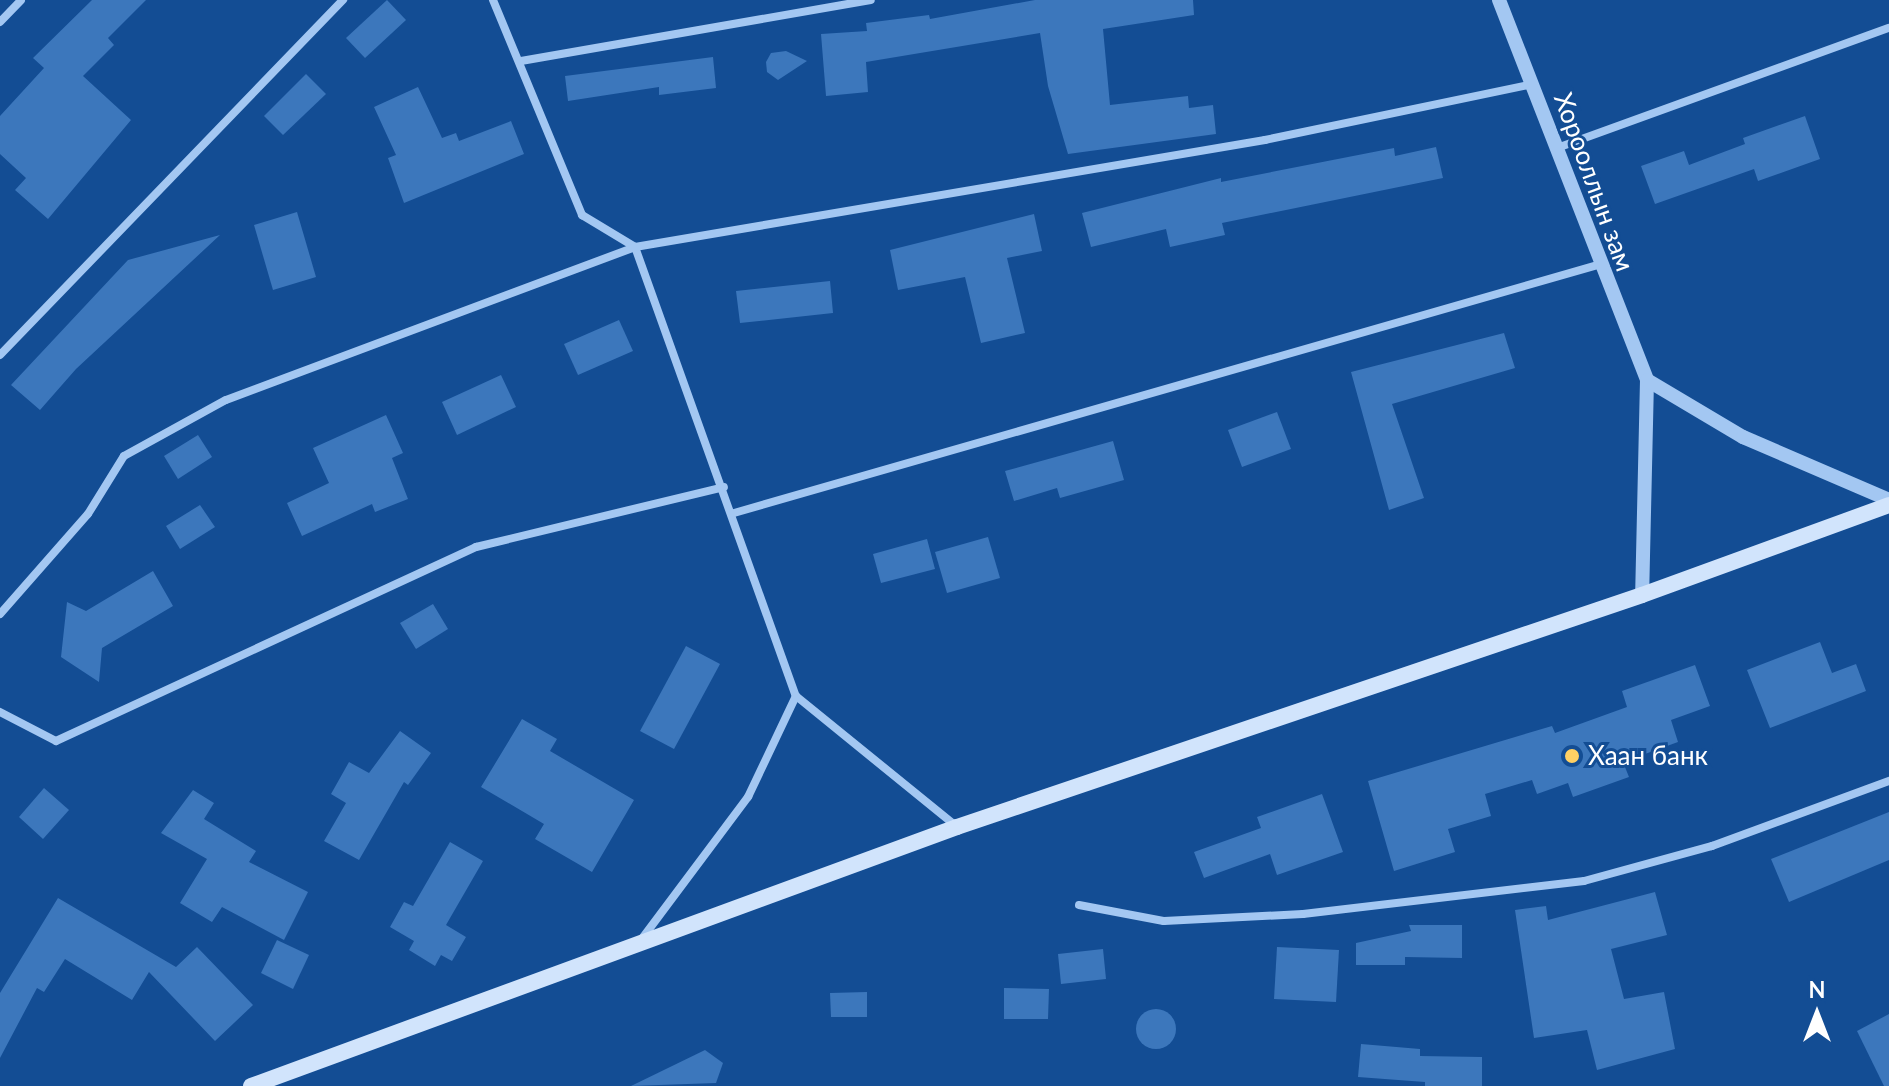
<!DOCTYPE html>
<meta charset="utf-8">
<style>
body{margin:0}
#map{position:relative;width:1889px;height:1086px;overflow:hidden;background:#134d94;font-family:Lato,sans-serif}
div>[style]{position:absolute}
[style*='--x']{left:calc(var(--x)*1px);top:calc(var(--y)*1px);width:calc(var(--w)*1px);rotate:calc(var(--a)*1deg)}
.building>*{inset:0;background:#3c77bc}
.round{border-radius:50%}
.minor>*{height:8px;margin:-4px;padding:0 4px;transform-origin:4px;border-radius:4px;background:#a3c7f2}
.tertiary>*{height:14px;margin:-7px;padding:0 7px;transform-origin:7px;border-radius:7px;background:#a3c7f2}
.secondary>*{height:16px;margin:-8px;padding:0 8px;transform-origin:8px;border-radius:8px;background:#d1e4fc}
.dots>*{width:22px;height:22px;translate:-50% -50%;box-sizing:border-box;border:4px solid #134d94;border-radius:50%}
span{translate:-50% -50%;white-space:nowrap;text-align:center;line-height:1.15;-webkit-text-stroke:6px #134d94;paint-order:stroke}
.street-label{font-size:26px;color:#fff}
.poi-label{font-size:26px;color:#fff}
.left{translate:0 -50%;text-align:left}
.north{position:absolute;left:1777px;top:974px;width:80px;height:80px;-webkit-text-stroke:6px #134d94;paint-order:stroke;rotate:0deg;font-size:22px;font-weight:700;line-height:32px;text-align:center;color:#fff}
.north::after{content:'';display:block;margin:auto;width:28px;height:36px;background:#fff;clip-path:polygon(50% 0,100% 100%,50% 72%,0 100%)}
</style>
<div id="map">
<div class="building">
<div style="clip-path:polygon(92px 0,146px 0,108px 38px,114px 45px,83px 76px,131px 120px,48px 219px,15px 190px,26px 178px,0 154px,0 116px,44px 68px,33px 58px)"></div>
<div style="clip-path:polygon(387px 0,406px 20px,365px 58px,346px 38px)"></div>
<div style="clip-path:polygon(1035px 0,1193px 0,1194px 15px,1103px 29px,1110px 105px,1188px 96px,1189px 108px,1213px 105px,1216px 134px,1068px 154px,1048px 86px,1040px 33px,866px 62px,868px 92px,826px 96px,821px 34px,867px 31px,866px 23px,929px 15px,930px 19px)"></div>
<div style="clip-path:polygon(786px 51px,807px 61px,778px 80px,767px 72px,766px 62px,771px 53px)"></div>
<div style="clip-path:polygon(713px 57px,716px 88px,659px 95px,659px 87px,568px 101px,565px 76px)"></div>
<div style="clip-path:polygon(306px 74px,326px 94px,283px 135px,264px 116px)"></div>
<div style="clip-path:polygon(418px 87px,442px 138px,456px 133px,459px 141px,511px 121px,524px 154px,404px 203px,388px 158px,396px 155px,374px 107px)"></div>
<div style="clip-path:polygon(1805px 116px,1820px 159px,1758px 181px,1754px 169px,1655px 204px,1641px 166px,1684px 151px,1689px 165px,1745px 144px,1743px 138px)"></div>
<div style="clip-path:polygon(1436px 147px,1443px 178px,1222px 223px,1225px 235px,1170px 247px,1166px 229px,1091px 247px,1082px 213px,1221px 178px,1221px 182px,1394px 148px,1395px 156px)"></div>
<div style="clip-path:polygon(297px 212px,316px 277px,273px 290px,254px 225px)"></div>
<div style="clip-path:polygon(1034px 214px,1042px 251px,1007px 258px,1025px 333px,981px 343px,965px 277px,898px 290px,890px 250px)"></div>
<div style="clip-path:polygon(220px 235px,76px 369px,40px 410px,11px 385px,128px 260px)"></div>
<div style="clip-path:polygon(830px 281px,833px 313px,740px 323px,736px 291px)"></div>
<div style="clip-path:polygon(619px 320px,633px 351px,578px 375px,564px 344px)"></div>
<div style="clip-path:polygon(1504px 333px,1515px 368px,1392px 404px,1424px 498px,1389px 510px,1351px 372px)"></div>
<div style="clip-path:polygon(501px 375px,516px 407px,457px 435px,442px 402px)"></div>
<div style="clip-path:polygon(1277px 412px,1291px 449px,1242px 467px,1228px 430px)"></div>
<div style="clip-path:polygon(386px 415px,403px 453px,392px 458px,408px 499px,375px 512px,372px 504px,302px 536px,287px 503px,329px 483px,313px 448px)"></div>
<div style="clip-path:polygon(198px 435px,212px 457px,178px 479px,164px 456px)"></div>
<div style="clip-path:polygon(1113px 441px,1124px 480px,1060px 498px,1057px 488px,1014px 501px,1005px 471px)"></div>
<div style="clip-path:polygon(200px 505px,215px 527px,180px 549px,166px 526px)"></div>
<div style="clip-path:polygon(988px 537px,1000px 578px,947px 593px,935px 552px)"></div>
<div style="clip-path:polygon(927px 539px,935px 569px,881px 583px,873px 554px)"></div>
<div style="clip-path:polygon(153px 571px,173px 606px,102px 648px,99px 682px,61px 657px,67px 602px,86px 611px)"></div>
<div style="clip-path:polygon(433px 604px,448px 629px,416px 649px,400px 623px)"></div>
<div style="clip-path:polygon(1820px 642px,1832px 673px,1856px 664px,1866px 691px,1770px 728px,1747px 670px)"></div>
<div style="clip-path:polygon(686px 646px,720px 664px,674px 749px,640px 731px)"></div>
<div style="clip-path:polygon(1695px 665px,1710px 706px,1671px 720px,1678px 742px,1623px 762px,1629px 777px,1573px 797px,1568px 783px,1537px 794px,1532px 780px,1485px 794px,1491px 816px,1448px 829px,1455px 852px,1394px 871px,1368px 781px,1552px 726px,1555px 733px,1627px 707px,1622px 691px)"></div>
<div style="clip-path:polygon(522px 719px,557px 739px,550px 751px,634px 800px,592px 872px,535px 839px,544px 824px,481px 787px)"></div>
<div style="clip-path:polygon(400px 731px,431px 753px,408px 785px,404px 782px,359px 860px,324px 841px,346px 803px,331px 794px,349px 762px,369px 773px)"></div>
<div style="clip-path:polygon(44px 788px,69px 810px,43px 839px,19px 817px)"></div>
<div style="clip-path:polygon(193px 790px,214px 803px,204px 819px,256px 851px,249px 862px,308px 892px,284px 940px,222px 907px,212px 922px,180px 903px,207px 859px,161px 833px)"></div>
<div style="clip-path:polygon(1322px 794px,1343px 852px,1277px 875px,1270px 854px,1204px 878px,1194px 852px,1261px 828px,1257px 817px)"></div>
<div style="clip-path:polygon(1889px 812px,1889px 860px,1789px 902px,1771px 859px)"></div>
<div style="clip-path:polygon(450px 842px,483px 861px,446px 925px,466px 937px,452px 961px,441px 955px,435px 966px,409px 950px,414px 941px,390px 927px,404px 902px,413px 906px)"></div>
<div style="clip-path:polygon(1655px 892px,1667px 935px,1611px 949px,1624px 999px,1664px 992px,1675px 1049px,1597px 1070px,1587px 1030px,1534px 1038px,1515px 910px,1546px 906px,1548px 920px)"></div>
<div style="clip-path:polygon(58px 898px,176px 967px,197px 947px,253px 1005px,215px 1041px,149px 972px,132px 1000px,65px 959px,44px 992px,37px 988px,0 1058px,0 993px)"></div>
<div style="clip-path:polygon(1409px 925px,1462px 925px,1462px 958px,1405px 957px,1405px 965px,1356px 965px,1356px 943px,1411px 931px)"></div>
<div style="clip-path:polygon(277px 940px,309px 955px,293px 989px,261px 973px)"></div>
<div style="clip-path:polygon(1277px 947px,1339px 950px,1336px 1002px,1274px 999px)"></div>
<div style="clip-path:polygon(1103px 949px,1106px 979px,1061px 984px,1058px 954px)"></div>
<div style="clip-path:polygon(1004px 988px,1049px 989px,1048px 1019px,1004px 1019px)"></div>
<div style="clip-path:polygon(867px 992px,867px 1017px,831px 1017px,830px 993px)"></div>
<div class="round" style="left:1136px;top:1009px;width:40px;height:40px"></div>
<div style="clip-path:polygon(1889px 1014px,1889px 1086px,1884px 1086px,1857px 1031px)"></div>
<div style="clip-path:polygon(1361px 1044px,1420px 1049px,1420px 1056px,1482px 1057px,1482px 1086px,1425px 1086px,1425px 1082px,1358px 1077px)"></div>
<div style="clip-path:polygon(705px 1050px,723px 1063px,716px 1083px,631px 1086px)"></div>
</div>
<div class="minor">
<div style="--x:493;--y:0;--w:233;--a:67.5"></div>
<div style="--x:582;--y:215;--w:62;--a:31.1"></div>
<div style="--x:635;--y:247;--w:477;--a:70.3"></div>
<div style="--x:796;--y:696;--w:208;--a:39.1"></div>
<div style="--x:0;--y:22;--w:30;--a:-46"></div>
<div style="--x:521;--y:61;--w:355;--a:-9.9"></div>
<div style="--x:1557;--y:148;--w:353;--a:-19.9"></div>
<div style="--x:0;--y:355;--w:494;--a:-46"></div>
<div style="--x:734;--y:513;--w:899;--a:-16.02"></div>
<div style="--x:0;--y:614;--w:133;--a:-48.7"></div>
<div style="--x:88;--y:514;--w:68;--a:-58.2"></div>
<div style="--x:124;--y:456;--w:116;--a:-28.8"></div>
<div style="--x:226;--y:400;--w:437;--a:-20.5"></div>
<div style="--x:635;--y:247;--w:639;--a:-9.64"></div>
<div style="--x:1265;--y:140;--w:273;--a:-11.8"></div>
<div style="--x:0;--y:712;--w:63;--a:27.4"></div>
<div style="--x:56;--y:741;--w:463;--a:-24.8"></div>
<div style="--x:476;--y:547;--w:255;--a:-13.6"></div>
<div style="--x:1079;--y:905;--w:86;--a:10.7"></div>
<div style="--x:1164;--y:921;--w:139;--a:-2.9"></div>
<div style="--x:1303;--y:914;--w:283;--a:-6.7"></div>
<div style="--x:1584;--y:881;--w:133;--a:-15.3"></div>
<div style="--x:1712;--y:846;--w:189;--a:-20.2"></div>
<div style="--x:641;--y:940;--w:179;--a:-53.2"></div>
<div style="--x:748;--y:797;--w:112;--a:-64.6"></div>
</div>
<div class="tertiary">
<div style="--x:1499;--y:0;--w:408;--a:68.7"></div>
<div style="--x:1647;--y:380;--w:215;--a:91.3"></div>
<div style="--x:1647;--y:380;--w:112;--a:30.7"></div>
<div style="--x:1743;--y:437;--w:159;--a:23.3"></div>
</div>
<div class="secondary">
<div style="--x:251;--y:1086;--w:752;--a:-20.15"></div>
<div style="--x:957;--y:827;--w:723;--a:-18.71"></div>
<div style="--x:1642;--y:595;--w:263;--a:-20"></div>
</div>
<div class="dots">
<div style="left:1572px;top:756px;background:#ffd064"></div>
</div>
<div class="street-label">
<span style="left:1594px;top:182px;rotate:70deg">Хорооллын зам</span>
</div>
<div class="poi-label">
<span class="left" style="left:1588px;top:756px">Хаан банк</span>
</div>
<div class="north">N</div>
</div>
